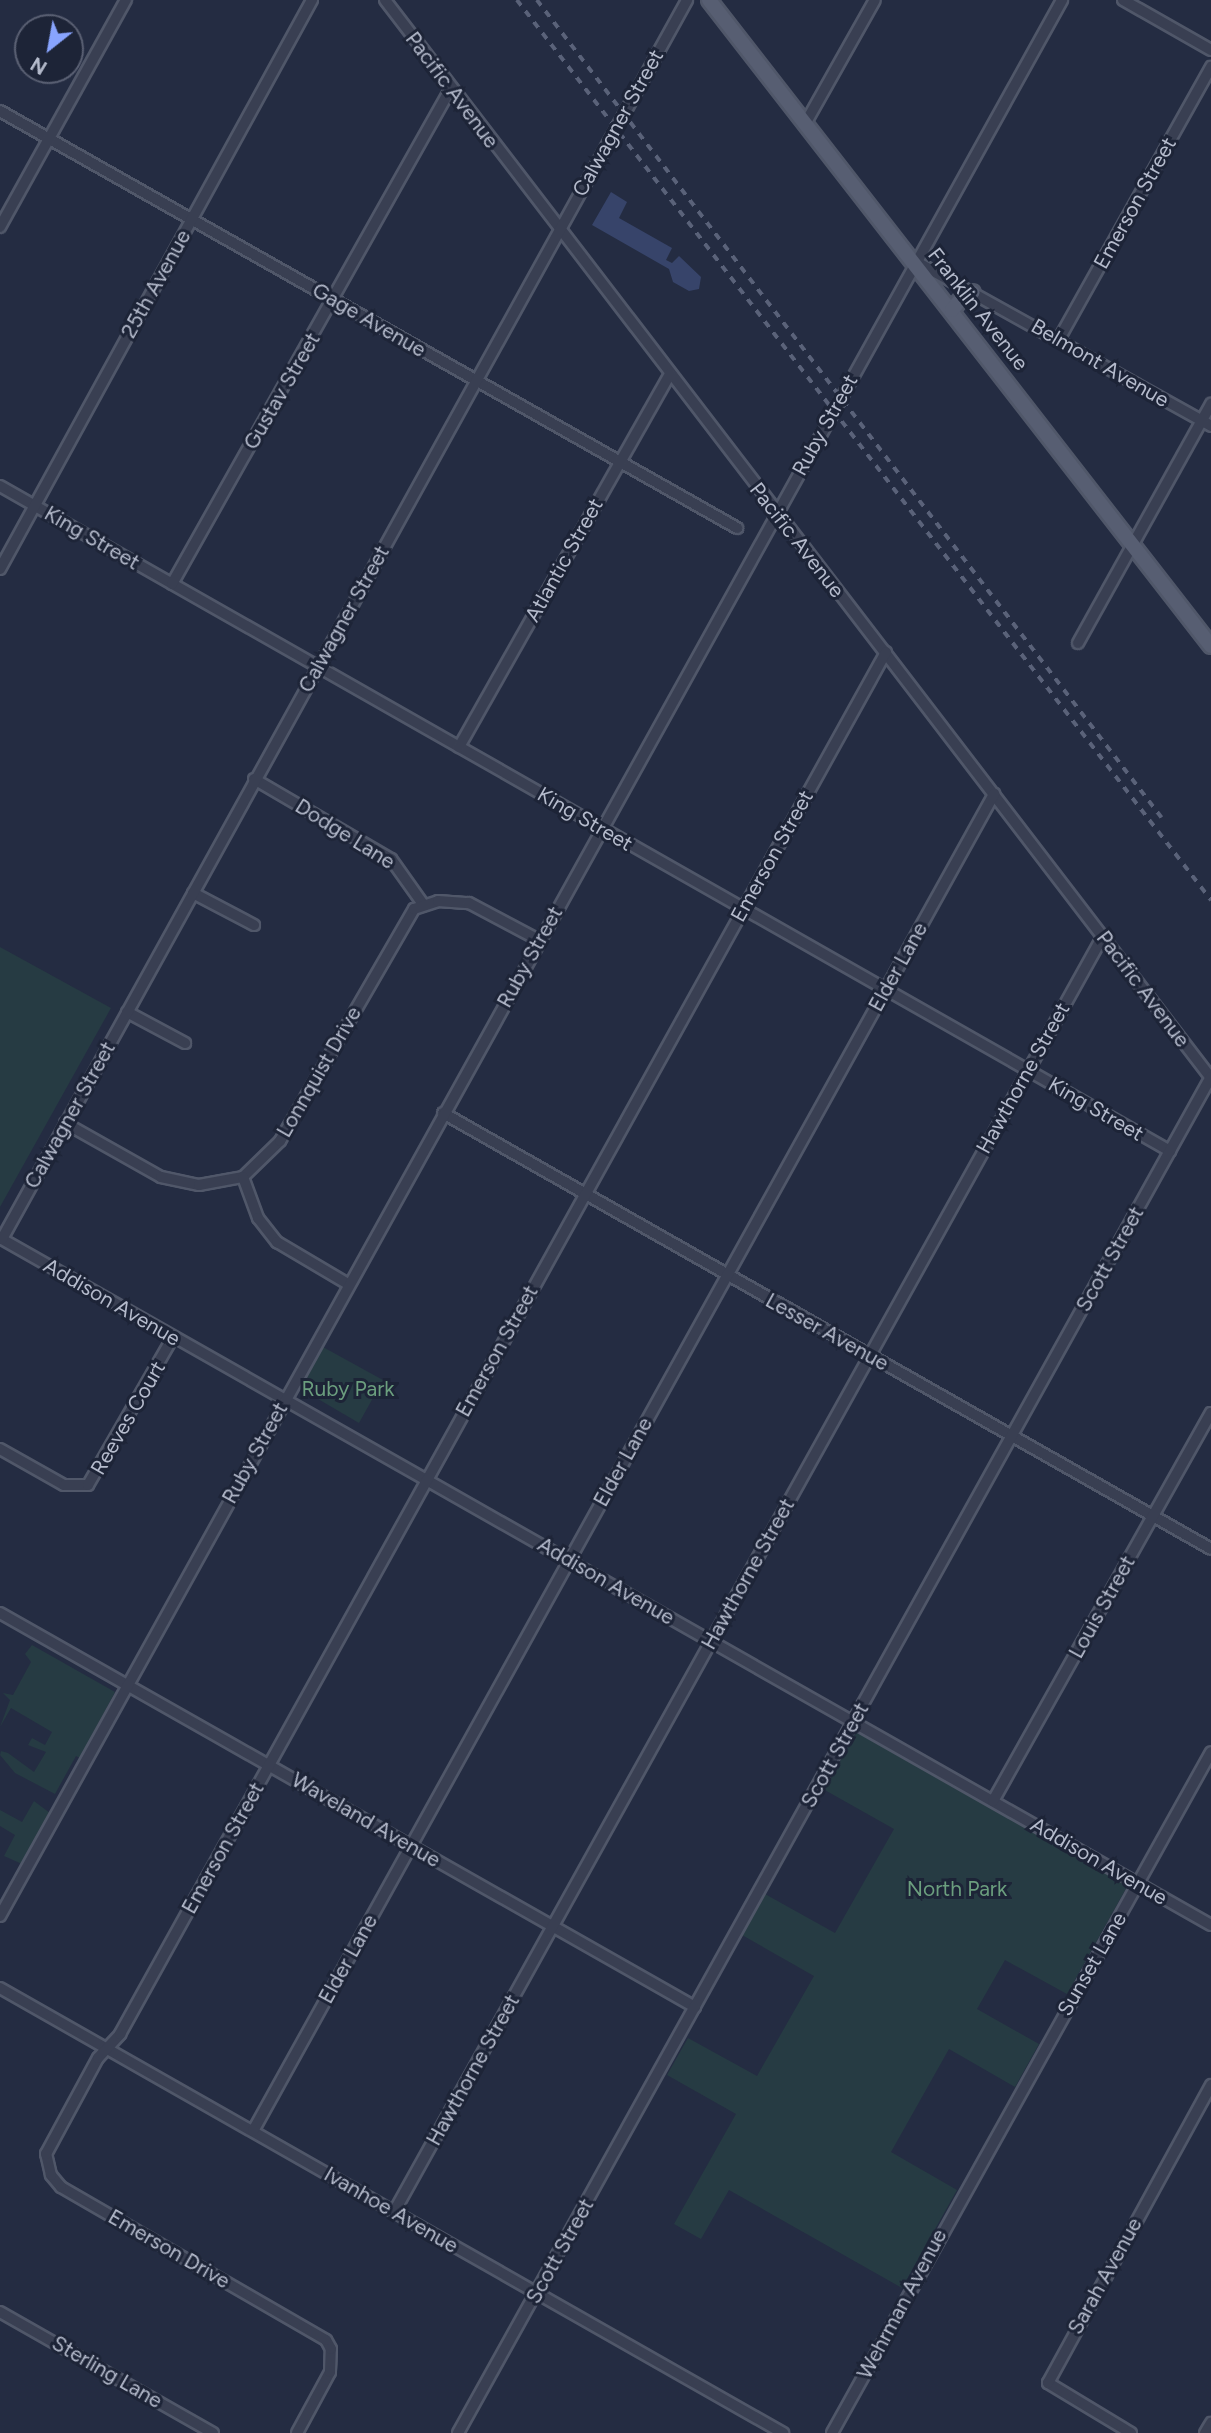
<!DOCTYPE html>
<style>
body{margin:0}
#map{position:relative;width:1211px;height:2433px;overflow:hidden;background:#242c42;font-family:Figtree,sans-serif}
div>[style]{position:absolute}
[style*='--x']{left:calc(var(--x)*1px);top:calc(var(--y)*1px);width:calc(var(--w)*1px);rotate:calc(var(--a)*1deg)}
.green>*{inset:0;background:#263b43}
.water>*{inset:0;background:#37446a}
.roads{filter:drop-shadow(2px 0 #505769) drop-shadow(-2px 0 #505769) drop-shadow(0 2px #505769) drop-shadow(0 -2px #505769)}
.minor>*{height:10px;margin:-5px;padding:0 5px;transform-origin:5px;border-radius:5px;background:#393f52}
.major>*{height:14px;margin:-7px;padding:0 7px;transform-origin:7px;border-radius:7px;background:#575e72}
.rail>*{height:3.5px;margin-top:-1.75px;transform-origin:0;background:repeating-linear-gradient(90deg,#5a6279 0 7px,transparent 0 14px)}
span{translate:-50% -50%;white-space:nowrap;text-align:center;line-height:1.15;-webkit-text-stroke:6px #1d2437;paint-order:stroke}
.street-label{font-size:21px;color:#b5bbcc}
.park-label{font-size:21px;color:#6b9e7e}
.north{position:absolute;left:14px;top:14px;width:70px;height:70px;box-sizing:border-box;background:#1d2437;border:2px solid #5a6073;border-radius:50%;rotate:211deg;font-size:19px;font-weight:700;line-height:28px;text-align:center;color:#b5bbcc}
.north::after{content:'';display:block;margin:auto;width:24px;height:32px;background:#88a4fe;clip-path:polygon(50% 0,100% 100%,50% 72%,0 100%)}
</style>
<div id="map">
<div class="green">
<div style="clip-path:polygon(0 947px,111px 1008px,0 1207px)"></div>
<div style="clip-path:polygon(323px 1347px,383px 1380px,359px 1423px,301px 1389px)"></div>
<div style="clip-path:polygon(32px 1645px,115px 1692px,80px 1758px,76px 1756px,55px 1794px,15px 1773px,0 1755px,1px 1751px,8px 1753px,34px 1772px,46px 1752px,28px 1745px,32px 1738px,45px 1745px,52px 1732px,11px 1708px,0 1727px,10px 1700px,3px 1693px,13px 1695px,31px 1662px,25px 1654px)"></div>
<div style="clip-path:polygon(856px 1732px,1128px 1885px,1067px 1994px,1005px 1960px,977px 2009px,1039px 2044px,1015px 2087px,949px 2049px,891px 2152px,957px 2190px,902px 2288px,729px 2190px,701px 2239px,674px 2224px,736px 2114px,667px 2075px,688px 2038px,757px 2076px,814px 1976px,742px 1935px,765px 1894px,835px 1933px,894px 1829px,823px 1789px)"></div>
<div style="clip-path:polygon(34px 1801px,50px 1813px,22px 1864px,4px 1856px,15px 1835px,0 1826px,0 1810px,22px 1822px)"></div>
</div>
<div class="water">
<div style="clip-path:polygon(611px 192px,627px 202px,619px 218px,672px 248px,666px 260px,672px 263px,679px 256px,701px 277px,699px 289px,689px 291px,673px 282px,669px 269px,592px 225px)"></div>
</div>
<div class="roads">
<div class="minor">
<div style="--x:385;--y:0;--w:1358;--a:52.54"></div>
<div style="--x:1123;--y:0;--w:101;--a:29.6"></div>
<div style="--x:0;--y:111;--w:847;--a:29.5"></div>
<div style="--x:805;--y:124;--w:142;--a:-60.6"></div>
<div style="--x:0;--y:227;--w:260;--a:-61"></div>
<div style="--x:915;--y:261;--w:339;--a:29.1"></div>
<div style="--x:1059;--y:339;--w:312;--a:-60.8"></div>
<div style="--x:0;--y:486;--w:1346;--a:29.61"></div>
<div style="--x:0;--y:569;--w:649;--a:-61.26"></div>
<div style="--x:172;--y:584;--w:569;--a:-60.64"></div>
<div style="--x:1078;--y:643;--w:274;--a:-60.9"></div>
<div style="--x:459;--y:747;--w:429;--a:-60.5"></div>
<div style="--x:254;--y:779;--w:159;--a:30.3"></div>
<div style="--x:391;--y:859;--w:55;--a:54.6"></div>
<div style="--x:193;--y:893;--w:69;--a:27.7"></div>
<div style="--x:127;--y:1012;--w:66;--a:28.1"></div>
<div style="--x:443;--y:1113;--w:883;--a:29.58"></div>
<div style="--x:65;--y:1123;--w:110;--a:29.4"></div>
<div style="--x:161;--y:1177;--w:39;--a:12"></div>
<div style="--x:199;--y:1185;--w:45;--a:-10.3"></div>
<div style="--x:243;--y:1177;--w:52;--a:-44.2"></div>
<div style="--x:280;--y:1141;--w:268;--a:-60"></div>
<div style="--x:414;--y:909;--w:25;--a:-18"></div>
<div style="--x:438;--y:901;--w:31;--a:4"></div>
<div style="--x:469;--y:903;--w:79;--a:27.9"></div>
<div style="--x:243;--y:1177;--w:44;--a:69.9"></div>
<div style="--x:258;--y:1218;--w:31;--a:52"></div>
<div style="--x:277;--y:1242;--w:82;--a:30.6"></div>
<div style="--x:0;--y:1238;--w:1392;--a:29.57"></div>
<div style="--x:2;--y:1239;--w:1416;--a:-61.06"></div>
<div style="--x:0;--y:1449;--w:73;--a:29.4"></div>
<div style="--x:64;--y:1485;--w:24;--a:0"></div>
<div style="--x:88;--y:1485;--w:171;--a:-60.1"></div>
<div style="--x:0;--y:1613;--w:799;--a:29.55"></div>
<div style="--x:993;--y:1801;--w:445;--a:-60.7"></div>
<div style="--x:0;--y:1916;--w:2191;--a:-61"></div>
<div style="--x:0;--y:1988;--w:901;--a:29.61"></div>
<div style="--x:253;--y:2131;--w:1529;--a:-61"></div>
<div style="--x:394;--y:2212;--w:1460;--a:-60.94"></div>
<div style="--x:0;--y:2312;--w:245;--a:29.6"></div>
<div style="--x:297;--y:2433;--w:69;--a:-61.6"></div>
<div style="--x:330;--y:2372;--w:23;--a:-88"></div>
<div style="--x:331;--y:2349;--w:10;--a:-119"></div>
<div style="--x:326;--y:2340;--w:306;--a:-150"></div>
<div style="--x:61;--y:2187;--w:16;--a:-130"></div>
<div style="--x:51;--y:2175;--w:22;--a:-103"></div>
<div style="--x:46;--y:2154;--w:109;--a:-61.6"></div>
<div style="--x:98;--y:2058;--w:33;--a:-47"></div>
<div style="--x:120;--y:2034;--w:1580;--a:-61"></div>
<div style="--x:458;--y:2433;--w:1551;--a:-60.96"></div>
<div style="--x:832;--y:2433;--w:779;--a:-60.9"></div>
<div style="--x:1131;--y:2433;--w:97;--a:-148.9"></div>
<div style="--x:1048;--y:2383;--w:340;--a:-61.3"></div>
<div style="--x:1205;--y:2433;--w:12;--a:-59"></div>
</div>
<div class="major">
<div style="--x:709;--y:0;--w:818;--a:52.15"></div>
<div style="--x:952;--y:310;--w:19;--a:-51"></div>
<div style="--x:964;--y:295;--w:9;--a:-18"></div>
</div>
</div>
<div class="rail">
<div style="--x:517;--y:0;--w:1137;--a:52.36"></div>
<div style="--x:537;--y:0;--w:1029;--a:52.62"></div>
</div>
<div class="street-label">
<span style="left:452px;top:90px;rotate:53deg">Pacific Avenue</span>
<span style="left:618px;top:123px;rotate:-61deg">Calwagner Street</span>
<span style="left:1135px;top:203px;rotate:-61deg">Emerson Street</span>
<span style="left:156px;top:284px;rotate:-61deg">25th Avenue</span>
<span style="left:978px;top:309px;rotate:52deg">Franklin Avenue</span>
<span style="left:369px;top:320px;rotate:30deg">Gage Avenue</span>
<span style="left:1100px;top:363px;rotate:30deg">Belmont Avenue</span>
<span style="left:282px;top:391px;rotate:-60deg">Gustav Street</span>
<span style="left:825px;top:425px;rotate:-61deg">Ruby Street</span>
<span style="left:92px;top:538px;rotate:30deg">King Street</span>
<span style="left:797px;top:540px;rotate:52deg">Pacific Avenue</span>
<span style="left:564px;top:560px;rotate:-61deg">Atlantic Street</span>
<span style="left:344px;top:619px;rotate:-61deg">Calwagner Street</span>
<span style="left:585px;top:819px;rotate:30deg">King Street</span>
<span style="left:345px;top:834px;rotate:32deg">Dodge Lane</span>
<span style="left:772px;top:856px;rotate:-61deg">Emerson Street</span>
<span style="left:530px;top:957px;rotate:-61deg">Ruby Street</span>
<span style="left:898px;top:967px;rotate:-61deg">Elder Lane</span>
<span style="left:1143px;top:989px;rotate:53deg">Pacific Avenue</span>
<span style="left:319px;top:1072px;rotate:-60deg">Lonnquist Drive</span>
<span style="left:1023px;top:1078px;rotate:-61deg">Hawthorne Street</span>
<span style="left:1096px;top:1109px;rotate:30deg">King Street</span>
<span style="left:70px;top:1115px;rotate:-61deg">Calwagner Street</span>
<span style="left:1110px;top:1259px;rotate:-61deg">Scott Street</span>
<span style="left:112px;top:1302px;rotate:30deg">Addison Avenue</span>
<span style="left:827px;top:1332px;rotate:29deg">Lesser Avenue</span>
<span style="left:497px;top:1351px;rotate:-61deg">Emerson Street</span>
<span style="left:128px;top:1418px;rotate:-60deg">Reeves Court</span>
<span style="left:255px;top:1453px;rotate:-61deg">Ruby Street</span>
<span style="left:623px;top:1462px;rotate:-61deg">Elder Lane</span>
<span style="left:748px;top:1574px;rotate:-61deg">Hawthorne Street</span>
<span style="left:606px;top:1581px;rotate:30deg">Addison Avenue</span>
<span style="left:1102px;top:1607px;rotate:-61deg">Louis Street</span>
<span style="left:835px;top:1755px;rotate:-61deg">Scott Street</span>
<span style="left:366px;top:1820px;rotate:30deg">Waveland Avenue</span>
<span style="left:223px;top:1848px;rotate:-61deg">Emerson Street</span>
<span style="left:1099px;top:1861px;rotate:30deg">Addison Avenue</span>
<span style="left:348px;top:1959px;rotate:-61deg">Elder Lane</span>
<span style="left:1092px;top:1964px;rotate:-60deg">Sunset Lane</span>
<span style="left:473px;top:2070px;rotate:-61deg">Hawthorne Street</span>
<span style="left:391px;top:2210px;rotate:30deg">Ivanhoe Avenue</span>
<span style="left:169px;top:2249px;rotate:30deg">Emerson Drive</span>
<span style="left:560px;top:2251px;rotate:-61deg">Scott Street</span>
<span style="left:1105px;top:2276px;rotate:-61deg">Sarah Avenue</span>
<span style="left:902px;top:2304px;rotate:-62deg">Wehrman Avenue</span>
<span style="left:107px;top:2372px;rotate:30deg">Sterling Lane</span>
</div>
<div class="park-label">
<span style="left:348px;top:1389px">Ruby Park</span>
<span style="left:957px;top:1889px">North Park</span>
</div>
<div class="north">N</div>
</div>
